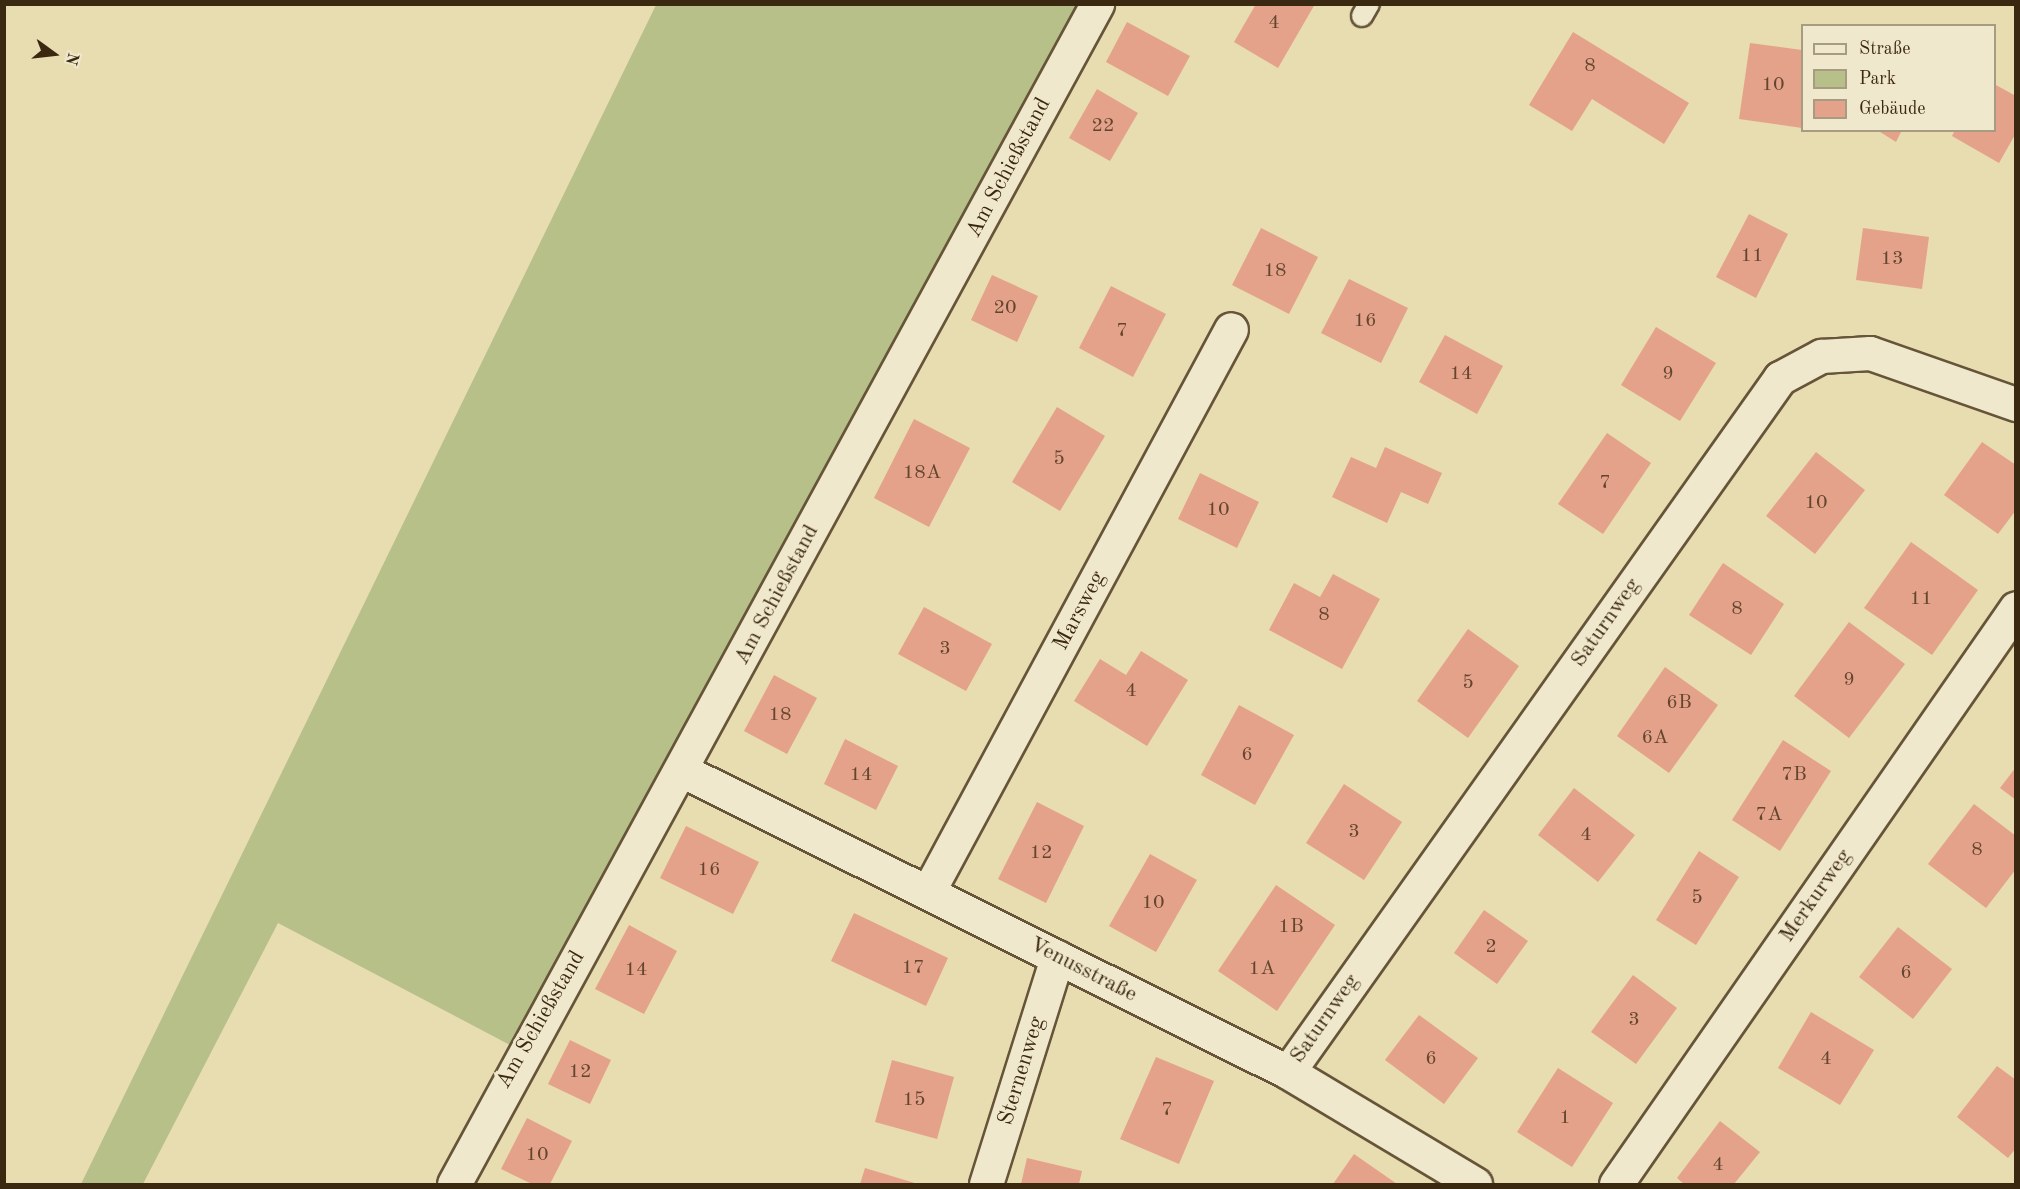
<!DOCTYPE html>
<meta charset="utf-8">
<style>
body{margin:0}
#map{position:relative;width:2020px;height:1189px;overflow:hidden;background:#e8dcb1;font-family:"Old Standard TT",serif}
div>[style]{position:absolute}
[style*='--x']{left:calc(var(--x)*1px);top:calc(var(--y)*1px);width:calc(var(--w)*1px);rotate:calc(var(--a)*1deg)}
.green>*{inset:0;background:#b8c08a}
.building>*{inset:0;background:#e4a28a}
.roads{filter:drop-shadow(2px 0 #665538) drop-shadow(-2px 0 #665538) drop-shadow(0 2px #665538) drop-shadow(0 -2px #665538)}
.service>*{height:20px;margin:-10px;padding:0 10px;transform-origin:10px;border-radius:10px;background:#f0e8cc}
.minor>*{height:33px;margin:-16.5px;padding:0 16.5px;transform-origin:16.5px;border-radius:16.5px;background:#f0e8cc}
span{translate:-50% -50%;white-space:nowrap;text-align:center;line-height:1.15;-webkit-text-stroke:6px #f0e8cc;paint-order:stroke}
.number-label{font-size:20px;color:#64462e}
.number-label span{-webkit-text-stroke-width:0}
.street-label{font-size:22px;color:#3a2810}
.frame{position:absolute;inset:0;border:6px solid #3a2810;pointer-events:none}
.legend{position:absolute;left:1801px;top:24px;width:195px;height:108px;box-sizing:border-box;background:#f0e8cc;border:2px solid #a79b81;margin:0;padding:8px 10px;list-style:none;font-size:18px;color:#3a2810}
.legend li{display:flex;align-items:center;gap:12px;height:30px}
.legend b{width:30px;border:2px solid #a79b81}
.north{position:absolute;left:24px;top:24px;width:60px;height:60px;-webkit-text-stroke:4px #f0e8cc;paint-order:stroke;rotate:105deg;font-size:16px;font-weight:700;line-height:24px;text-align:center;color:#3a2810}
.north::after{content:'';display:block;margin:auto;width:21px;height:27px;background:#3a2810;clip-path:polygon(50% 0,100% 100%,50% 72%,0 100%)}
</style>
<div id="map">
<div class="green">
<div style="clip-path:polygon(656px 5px,1085px 5px,514px 1047px,278px 923px,143px 1184px,81px 1184px)"></div>
</div>
<div class="building">
<div style="clip-path:polygon(1256px 4px,1315px 4px,1278px 68px,1234px 42px)"></div>
<div style="clip-path:polygon(1127px 22px,1190px 56px,1168px 96px,1106px 62px)"></div>
<div style="clip-path:polygon(1573px 32px,1689px 103px,1664px 144px,1592px 99px,1572px 131px,1529px 105px)"></div>
<div style="clip-path:polygon(1750px 43px,1802px 50px,1802px 128px,1739px 119px)"></div>
<div style="clip-path:polygon(1994px 84px,2016px 96px,2016px 133px,1999px 163px,1952px 136px,1955px 130px,1994px 130px)"></div>
<div style="clip-path:polygon(1097px 89px,1138px 113px,1110px 161px,1069px 138px)"></div>
<div style="clip-path:polygon(1877px 130px,1902px 130px,1896px 142px)"></div>
<div style="clip-path:polygon(1749px 214px,1788px 234px,1756px 298px,1716px 277px)"></div>
<div style="clip-path:polygon(1261px 228px,1318px 257px,1289px 314px,1232px 285px)"></div>
<div style="clip-path:polygon(1863px 228px,1929px 237px,1922px 289px,1856px 280px)"></div>
<div style="clip-path:polygon(992px 275px,1038px 296px,1017px 342px,971px 320px)"></div>
<div style="clip-path:polygon(1349px 279px,1408px 308px,1381px 363px,1321px 333px)"></div>
<div style="clip-path:polygon(1111px 286px,1166px 314px,1133px 377px,1079px 348px)"></div>
<div style="clip-path:polygon(1656px 327px,1716px 363px,1680px 421px,1621px 385px)"></div>
<div style="clip-path:polygon(1445px 335px,1503px 366px,1477px 414px,1419px 382px)"></div>
<div style="clip-path:polygon(1057px 407px,1105px 436px,1060px 511px,1012px 482px)"></div>
<div style="clip-path:polygon(914px 419px,970px 448px,929px 527px,874px 498px)"></div>
<div style="clip-path:polygon(1607px 433px,1651px 463px,1603px 534px,1558px 504px)"></div>
<div style="clip-path:polygon(1982px 442px,2016px 465px,2016px 510px,1998px 534px,1944px 495px)"></div>
<div style="clip-path:polygon(1385px 447px,1442px 473px,1428px 504px,1401px 492px,1387px 523px,1332px 497px,1351px 457px,1376px 468px)"></div>
<div style="clip-path:polygon(1816px 452px,1865px 490px,1815px 554px,1766px 516px)"></div>
<div style="clip-path:polygon(1200px 473px,1259px 502px,1237px 548px,1178px 519px)"></div>
<div style="clip-path:polygon(1911px 542px,1978px 590px,1932px 655px,1864px 608px)"></div>
<div style="clip-path:polygon(1723px 563px,1784px 604px,1751px 655px,1689px 615px)"></div>
<div style="clip-path:polygon(1333px 574px,1380px 599px,1342px 669px,1269px 630px,1294px 583px,1320px 597px)"></div>
<div style="clip-path:polygon(924px 607px,992px 644px,966px 691px,898px 654px)"></div>
<div style="clip-path:polygon(1849px 622px,1905px 664px,1849px 738px,1794px 696px)"></div>
<div style="clip-path:polygon(1468px 629px,1519px 666px,1468px 738px,1417px 701px)"></div>
<div style="clip-path:polygon(1141px 651px,1188px 680px,1147px 746px,1074px 701px,1100px 659px,1126px 675px)"></div>
<div style="clip-path:polygon(1665px 667px,1718px 705px,1669px 773px,1617px 736px)"></div>
<div style="clip-path:polygon(774px 675px,817px 698px,787px 754px,744px 731px)"></div>
<div style="clip-path:polygon(1239px 705px,1294px 735px,1255px 805px,1201px 775px)"></div>
<div style="clip-path:polygon(845px 739px,898px 766px,876px 810px,824px 784px)"></div>
<div style="clip-path:polygon(1783px 740px,1831px 771px,1780px 851px,1732px 820px)"></div>
<div style="clip-path:polygon(2016px 767px,2016px 800px,2000px 788px)"></div>
<div style="clip-path:polygon(1344px 784px,1402px 822px,1364px 880px,1306px 843px)"></div>
<div style="clip-path:polygon(1574px 788px,1635px 835px,1598px 882px,1538px 835px)"></div>
<div style="clip-path:polygon(1037px 802px,1084px 826px,1046px 903px,998px 879px)"></div>
<div style="clip-path:polygon(1974px 804px,2016px 836px,2016px 869px,1986px 908px,1928px 864px)"></div>
<div style="clip-path:polygon(686px 826px,759px 862px,733px 914px,660px 878px)"></div>
<div style="clip-path:polygon(1699px 851px,1739px 877px,1696px 945px,1656px 920px)"></div>
<div style="clip-path:polygon(1150px 854px,1197px 880px,1156px 952px,1109px 926px)"></div>
<div style="clip-path:polygon(1276px 885px,1335px 925px,1277px 1011px,1218px 971px)"></div>
<div style="clip-path:polygon(1484px 910px,1528px 941px,1497px 984px,1454px 953px)"></div>
<div style="clip-path:polygon(854px 913px,948px 958px,926px 1006px,831px 961px)"></div>
<div style="clip-path:polygon(629px 925px,677px 951px,644px 1014px,595px 989px)"></div>
<div style="clip-path:polygon(1898px 927px,1952px 969px,1913px 1019px,1859px 977px)"></div>
<div style="clip-path:polygon(1633px 975px,1677px 1008px,1636px 1064px,1591px 1032px)"></div>
<div style="clip-path:polygon(1811px 1012px,1874px 1050px,1840px 1105px,1778px 1068px)"></div>
<div style="clip-path:polygon(1419px 1015px,1478px 1058px,1444px 1104px,1385px 1060px)"></div>
<div style="clip-path:polygon(570px 1040px,611px 1060px,590px 1104px,548px 1084px)"></div>
<div style="clip-path:polygon(1156px 1057px,1214px 1081px,1179px 1164px,1120px 1139px)"></div>
<div style="clip-path:polygon(892px 1060px,954px 1077px,937px 1139px,875px 1122px)"></div>
<div style="clip-path:polygon(1997px 1066px,2016px 1080px,2016px 1148px,2008px 1158px,1957px 1117px)"></div>
<div style="clip-path:polygon(1558px 1068px,1613px 1103px,1572px 1167px,1517px 1132px)"></div>
<div style="clip-path:polygon(527px 1118px,572px 1141px,550px 1184px,532px 1184px,501px 1169px)"></div>
<div style="clip-path:polygon(1720px 1121px,1760px 1152px,1734px 1184px,1684px 1184px,1677px 1178px)"></div>
<div style="clip-path:polygon(1354px 1154px,1397px 1184px,1333px 1184px)"></div>
<div style="clip-path:polygon(1027px 1158px,1082px 1171px,1079px 1184px,1021px 1184px)"></div>
<div style="clip-path:polygon(865px 1168px,918px 1184px,860px 1184px)"></div>
</div>
<div class="roads">
<div class="service">
<div style="--x:1362;--y:16;--w:14;--a:-60"></div>
</div>
<div class="minor">
<div style="--x:683;--y:771;--w:676;--a:26.45"></div>
<div style="--x:1288;--y:1072;--w:218;--a:30.9"></div>
<div style="--x:928;--y:892;--w:639;--a:-61.71"></div>
<div style="--x:1288;--y:1072;--w:851;--a:-54.67"></div>
<div style="--x:1780;--y:378;--w:47;--a:-28.2"></div>
<div style="--x:1821;--y:356;--w:49;--a:-3.5"></div>
<div style="--x:1870;--y:353;--w:155;--a:19.3"></div>
<div style="--x:454;--y:1184;--w:1344;--a:-61.41"></div>
<div style="--x:986;--y:1184;--w:238;--a:-72.6"></div>
<div style="--x:1616;--y:1184;--w:701;--a:-55.22"></div>
</div>
</div>
<div class="number-label">
<span style="left:1274px;top:23px">4</span>
<span style="left:1590px;top:66px">8</span>
<span style="left:1773px;top:85px">10</span>
<span style="left:1103px;top:126px">22</span>
<span style="left:1752px;top:256px">11</span>
<span style="left:1892px;top:259px">13</span>
<span style="left:1275px;top:271px">18</span>
<span style="left:1005px;top:308px">20</span>
<span style="left:1365px;top:321px">16</span>
<span style="left:1122px;top:331px">7</span>
<span style="left:1461px;top:374px">14</span>
<span style="left:1668px;top:374px">9</span>
<span style="left:1059px;top:459px">5</span>
<span style="left:922px;top:473px">18A</span>
<span style="left:1605px;top:483px">7</span>
<span style="left:1816px;top:503px">10</span>
<span style="left:1218px;top:510px">10</span>
<span style="left:1921px;top:599px">11</span>
<span style="left:1737px;top:609px">8</span>
<span style="left:1324px;top:615px">8</span>
<span style="left:945px;top:649px">3</span>
<span style="left:1849px;top:680px">9</span>
<span style="left:1468px;top:683px">5</span>
<span style="left:1131px;top:691px">4</span>
<span style="left:1679px;top:703px">6B</span>
<span style="left:780px;top:715px">18</span>
<span style="left:1655px;top:738px">6A</span>
<span style="left:1247px;top:755px">6</span>
<span style="left:861px;top:775px">14</span>
<span style="left:1794px;top:775px">7B</span>
<span style="left:1769px;top:815px">7A</span>
<span style="left:1354px;top:832px">3</span>
<span style="left:1586px;top:835px">4</span>
<span style="left:1977px;top:850px">8</span>
<span style="left:1041px;top:853px">12</span>
<span style="left:709px;top:870px">16</span>
<span style="left:1697px;top:898px">5</span>
<span style="left:1153px;top:903px">10</span>
<span style="left:1291px;top:927px">1B</span>
<span style="left:1491px;top:947px">2</span>
<span style="left:913px;top:968px">17</span>
<span style="left:1262px;top:969px">1A</span>
<span style="left:636px;top:970px">14</span>
<span style="left:1906px;top:973px">6</span>
<span style="left:1634px;top:1020px">3</span>
<span style="left:1431px;top:1059px">6</span>
<span style="left:1826px;top:1059px">4</span>
<span style="left:580px;top:1072px">12</span>
<span style="left:914px;top:1100px">15</span>
<span style="left:1167px;top:1110px">7</span>
<span style="left:1565px;top:1118px">1</span>
<span style="left:537px;top:1155px">10</span>
<span style="left:1718px;top:1165px">4</span>
</div>
<div class="street-label">
<span style="left:1009px;top:168px;rotate:-62deg">Am Schießstand</span>
<span style="left:777px;top:595px;rotate:-62deg">Am Schießstand</span>
<span style="left:1080px;top:611px;rotate:-62deg">Marsweg</span>
<span style="left:1606px;top:623px;rotate:-55deg">Saturnweg</span>
<span style="left:1816px;top:896px;rotate:-55deg">Merkurweg</span>
<span style="left:1083px;top:970px;rotate:27deg">Venusstraße</span>
<span style="left:1325px;top:1019px;rotate:-55deg">Saturnweg</span>
<span style="left:541px;top:1020px;rotate:-60deg">Am Schießstand</span>
<span style="left:1022px;top:1071px;rotate:-73deg">Sternenweg</span>
</div>
<div class="frame"></div>
<ul class="legend">
<li><b style="height:8px;background:#f0e8cc"></b>Straße</li>
<li><b style="height:16px;background:#b8c08a"></b>Park</li>
<li><b style="height:16px;background:#e4a28a"></b>Gebäude</li>
</ul>
<div class="north">N</div>
</div>
